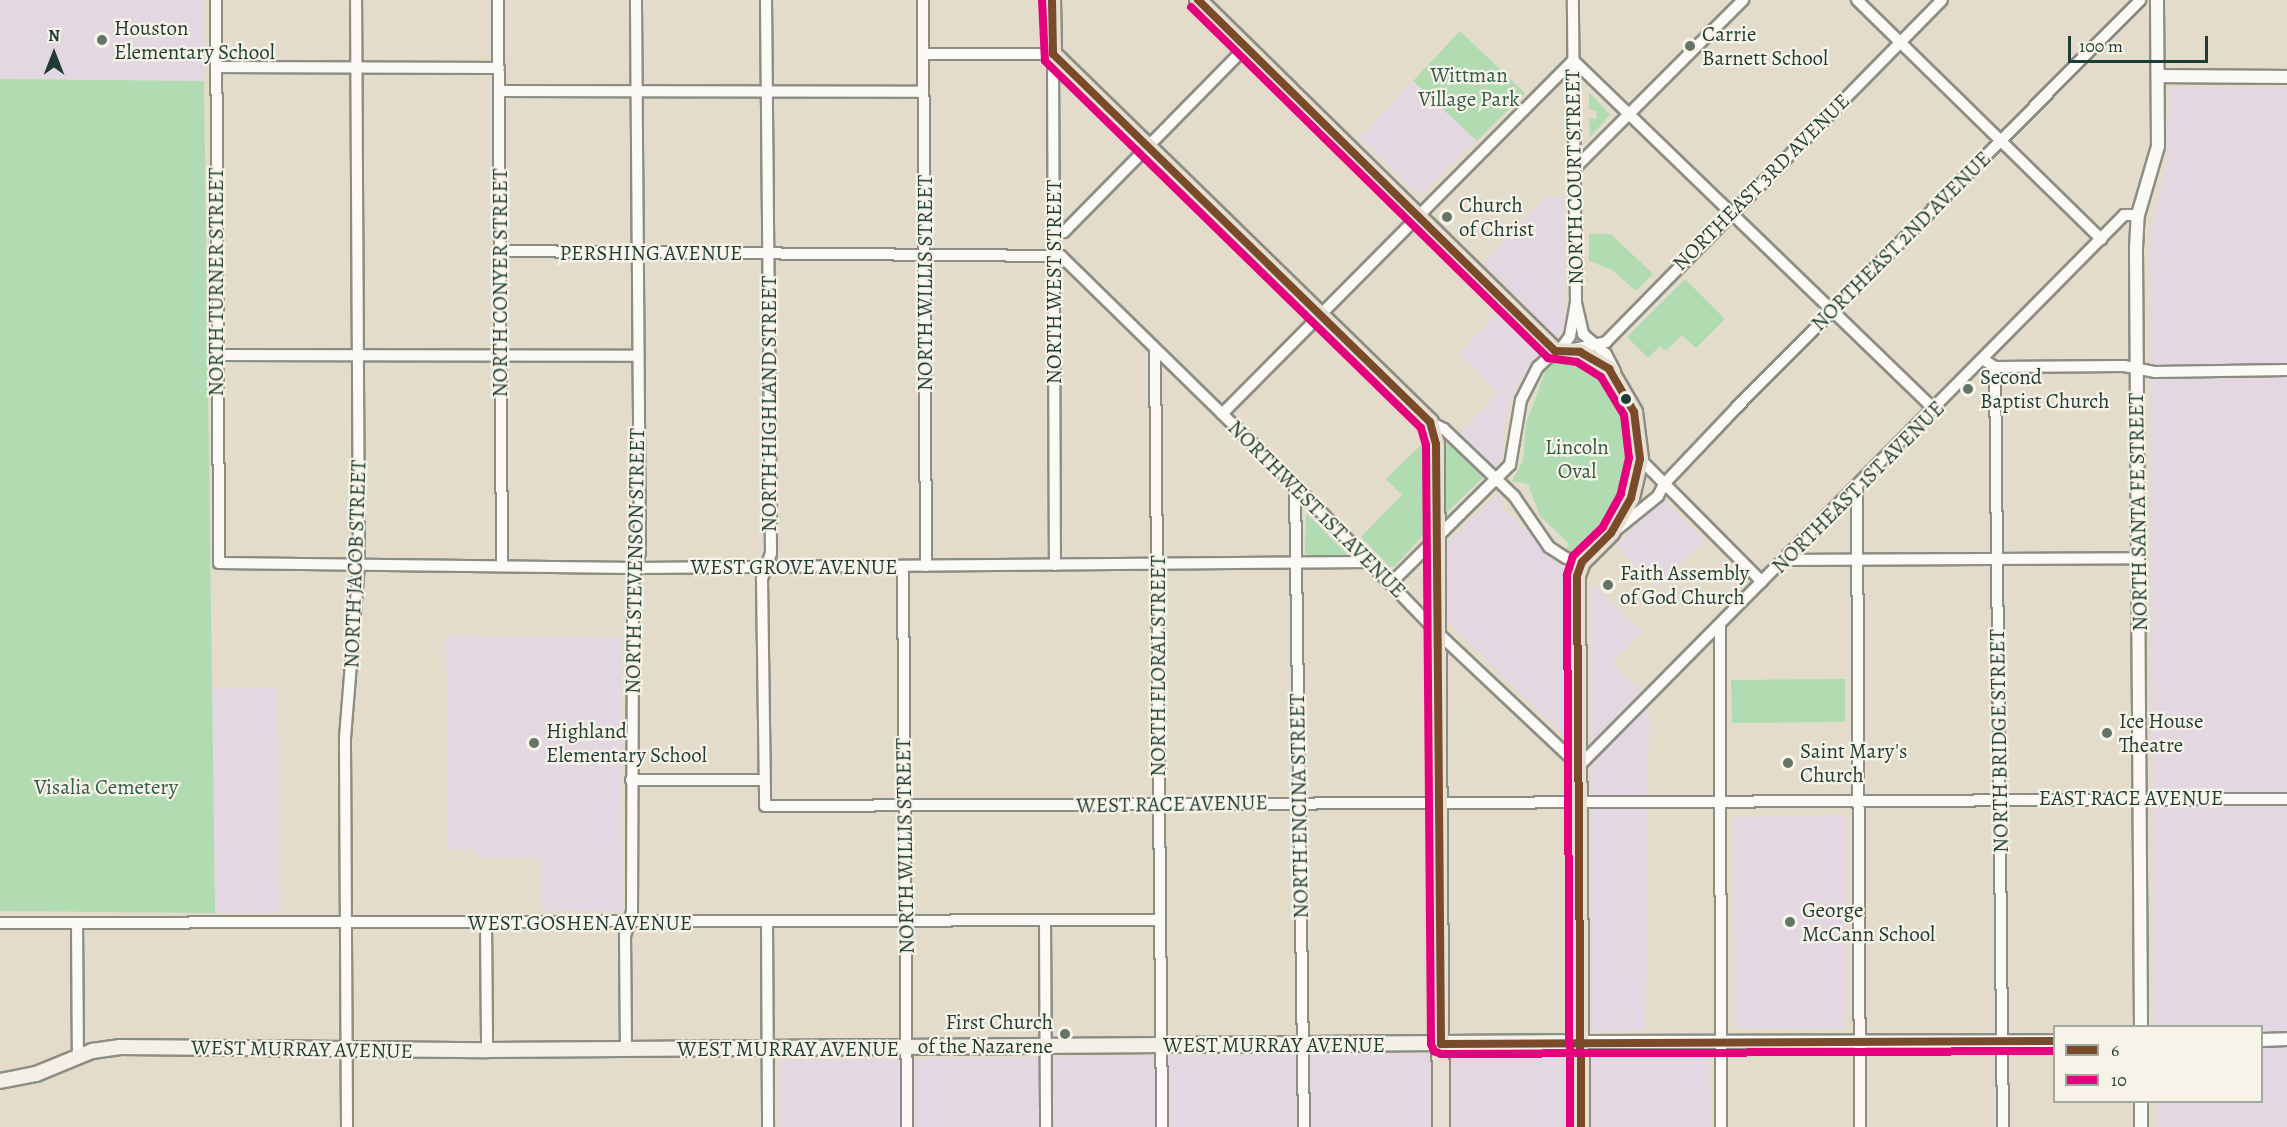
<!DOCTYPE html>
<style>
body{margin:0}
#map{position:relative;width:2287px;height:1127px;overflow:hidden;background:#e4dcca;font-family:Alegreya,serif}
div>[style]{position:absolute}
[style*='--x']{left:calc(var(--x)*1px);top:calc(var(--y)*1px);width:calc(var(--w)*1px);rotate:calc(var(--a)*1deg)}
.built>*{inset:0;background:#e3d8e1}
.green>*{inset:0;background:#b1dcb2}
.roads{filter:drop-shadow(2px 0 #8d8e83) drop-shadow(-2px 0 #8d8e83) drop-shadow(0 2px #8d8e83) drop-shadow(0 -2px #8d8e83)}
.minor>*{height:10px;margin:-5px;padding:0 5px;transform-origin:5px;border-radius:5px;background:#fbfaf7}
.tertiary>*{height:12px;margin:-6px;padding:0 6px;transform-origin:6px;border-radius:6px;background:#fbfaf7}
.secondary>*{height:14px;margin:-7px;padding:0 7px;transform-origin:7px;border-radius:7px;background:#f2f0e8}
.primary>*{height:16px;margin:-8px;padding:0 8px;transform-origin:8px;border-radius:8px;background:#e5e0d2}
.bus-1>*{height:8px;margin:-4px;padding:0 4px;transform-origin:4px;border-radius:4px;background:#7a4b2a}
.bus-2>*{height:8px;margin:-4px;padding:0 4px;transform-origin:4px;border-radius:4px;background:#e5007d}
.dots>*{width:16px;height:16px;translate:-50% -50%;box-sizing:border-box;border:3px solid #f7f3e8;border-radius:50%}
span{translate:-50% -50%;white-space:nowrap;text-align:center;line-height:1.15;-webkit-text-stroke:4.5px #f7f3e8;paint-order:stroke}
.poi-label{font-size:21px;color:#1f3d34}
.left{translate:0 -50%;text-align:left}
.right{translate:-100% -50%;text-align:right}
.park-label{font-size:21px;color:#345d49}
.street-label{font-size:21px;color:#1f3d34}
.legend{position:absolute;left:2053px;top:1025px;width:210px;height:78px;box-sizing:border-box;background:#f7f3e8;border:2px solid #a1aaa0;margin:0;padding:8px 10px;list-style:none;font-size:18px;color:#1f3d34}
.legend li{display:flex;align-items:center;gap:12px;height:30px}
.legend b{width:30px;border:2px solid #a1aaa0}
.north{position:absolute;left:24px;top:24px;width:60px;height:60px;-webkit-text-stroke:4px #f7f3e8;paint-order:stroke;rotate:0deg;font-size:16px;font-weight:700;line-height:24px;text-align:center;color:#1f3d34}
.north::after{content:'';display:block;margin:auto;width:21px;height:27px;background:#1f3d34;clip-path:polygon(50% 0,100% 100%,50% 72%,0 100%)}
.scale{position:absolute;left:2068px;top:36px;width:140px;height:27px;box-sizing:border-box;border:3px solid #1f3d34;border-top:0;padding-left:8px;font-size:18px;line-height:21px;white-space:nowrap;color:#1f3d34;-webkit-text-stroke:4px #f7f3e8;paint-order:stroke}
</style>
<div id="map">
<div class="built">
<div style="clip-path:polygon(0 0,203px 0,204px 81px,0 79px)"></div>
<div style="clip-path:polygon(1413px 81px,1477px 141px,1423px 193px,1417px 193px,1359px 138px)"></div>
<div style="clip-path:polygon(2174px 87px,2287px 87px,2287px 1127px,2155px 1127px,2155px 1102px,2262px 1102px,2262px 1026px,2154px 1026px,2149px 236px,2167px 162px,2169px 90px)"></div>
<div style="clip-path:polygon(1564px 195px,1565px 331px,1556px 336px,1483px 262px,1545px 198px)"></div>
<div style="clip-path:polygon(1501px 310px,1539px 348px,1539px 354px,1517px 384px,1505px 423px,1503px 455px,1494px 468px,1458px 434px,1498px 394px,1459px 353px)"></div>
<div style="clip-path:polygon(1500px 492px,1503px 494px,1501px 507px,1527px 531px,1529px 526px,1553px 561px,1565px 570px,1572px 564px,1568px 588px,1567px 739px,1447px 621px,1448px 541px)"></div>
<div style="clip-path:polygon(1662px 498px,1705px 540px,1656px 588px,1616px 545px)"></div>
<div style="clip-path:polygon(1591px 581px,1642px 633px,1613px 662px,1640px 691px,1649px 716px,1646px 1031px,1591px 1033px)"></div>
<div style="clip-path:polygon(446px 636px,621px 637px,623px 912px,542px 910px,541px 858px,476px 858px,475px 849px,448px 850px)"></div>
<div style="clip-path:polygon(212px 688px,278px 688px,279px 913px,215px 913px)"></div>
<div style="clip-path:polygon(1845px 815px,1846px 1028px,1735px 1028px,1733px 817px)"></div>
<div style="clip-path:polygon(1710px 1049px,1711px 1127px,780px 1127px,780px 1060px)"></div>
</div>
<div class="green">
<div style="clip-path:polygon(1460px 31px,1525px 93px,1477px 141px,1413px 81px)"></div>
<div style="clip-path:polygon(0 79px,204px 81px,215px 913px,0 911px)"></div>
<div style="clip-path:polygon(1589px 92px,1610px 115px,1590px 137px,1589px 119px,1596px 119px,1597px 112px,1589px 109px)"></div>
<div style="clip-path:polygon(1589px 234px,1611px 234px,1653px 274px,1636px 291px,1612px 270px,1589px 261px)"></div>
<div style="clip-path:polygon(1685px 279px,1725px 319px,1696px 348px,1682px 335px,1666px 351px,1660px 346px,1648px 358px,1627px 337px)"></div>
<div style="clip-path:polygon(1563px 355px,1600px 368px,1627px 416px,1631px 445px,1624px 499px,1603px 531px,1574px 556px,1566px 553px,1568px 543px,1540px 516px,1528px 484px,1512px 481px,1523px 461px,1526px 424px,1546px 369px)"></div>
<div style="clip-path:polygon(1447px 438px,1483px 478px,1446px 513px,1443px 512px)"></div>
<div style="clip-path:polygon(1424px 442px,1426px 532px,1395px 566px,1390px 567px,1361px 537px,1402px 495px,1386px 479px)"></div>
<div style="clip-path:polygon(1306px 513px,1349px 556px,1345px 560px,1305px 554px)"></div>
<div style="clip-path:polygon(1845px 679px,1845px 722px,1732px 723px,1731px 680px)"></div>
</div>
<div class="roads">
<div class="minor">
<div style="--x:216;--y:0;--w:563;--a:89.69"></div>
<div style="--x:219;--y:563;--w:416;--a:0.7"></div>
<div style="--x:635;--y:568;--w:735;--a:-0.47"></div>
<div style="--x:498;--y:0;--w:565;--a:89.59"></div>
<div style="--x:766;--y:0;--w:553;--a:89.48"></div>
<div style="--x:771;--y:553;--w:28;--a:109"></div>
<div style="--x:762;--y:579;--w:227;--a:89.2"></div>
<div style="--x:765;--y:806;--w:1522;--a:-0.26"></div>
<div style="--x:923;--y:0;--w:566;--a:89.7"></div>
<div style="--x:1857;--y:0;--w:342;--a:44.4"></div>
<div style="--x:923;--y:54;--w:130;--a:0"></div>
<div style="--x:1053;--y:54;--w:511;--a:89.78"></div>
<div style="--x:216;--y:67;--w:283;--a:0.2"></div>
<div style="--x:499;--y:91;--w:424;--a:0.1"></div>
<div style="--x:1575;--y:168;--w:238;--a:-45"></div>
<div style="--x:1055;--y:232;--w:9;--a:0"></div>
<div style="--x:1064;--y:232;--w:258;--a:-45.5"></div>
<div style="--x:500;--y:251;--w:561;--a:0.51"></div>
<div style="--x:1061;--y:256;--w:327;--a:44.4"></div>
<div style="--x:1295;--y:485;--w:206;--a:46"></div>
<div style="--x:1438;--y:633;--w:194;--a:43.3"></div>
<div style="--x:1579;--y:766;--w:775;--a:-45.31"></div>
<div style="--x:2124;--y:215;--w:14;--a:0"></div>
<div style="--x:1576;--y:303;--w:32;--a:77"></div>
<div style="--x:1583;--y:334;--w:30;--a:41"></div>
<div style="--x:1606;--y:354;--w:20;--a:63"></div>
<div style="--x:1574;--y:349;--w:33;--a:-12"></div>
<div style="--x:1606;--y:342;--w:479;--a:-45.5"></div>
<div style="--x:1155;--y:350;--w:777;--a:89.48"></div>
<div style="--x:1560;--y:350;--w:17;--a:-54"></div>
<div style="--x:1570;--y:336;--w:35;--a:-80"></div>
<div style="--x:1576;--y:302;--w:302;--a:-90.6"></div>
<div style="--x:215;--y:355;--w:423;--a:0.1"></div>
<div style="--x:1984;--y:360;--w:13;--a:32"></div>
<div style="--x:1995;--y:367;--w:760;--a:89.4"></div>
<div style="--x:1995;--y:367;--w:129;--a:-0.4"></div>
<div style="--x:2124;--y:366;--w:32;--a:11"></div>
<div style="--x:2155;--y:372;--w:132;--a:-0.9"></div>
<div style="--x:1222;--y:414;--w:499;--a:-45.2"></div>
<div style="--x:1573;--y:60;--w:504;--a:44.03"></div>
<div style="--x:1430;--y:422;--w:16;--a:27"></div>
<div style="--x:1444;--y:429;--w:97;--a:43.7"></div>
<div style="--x:1514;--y:496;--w:62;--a:55.5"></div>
<div style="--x:1549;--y:547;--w:20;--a:33"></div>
<div style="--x:1566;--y:558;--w:16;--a:14"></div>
<div style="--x:1640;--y:459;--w:173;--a:45.2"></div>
<div style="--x:1295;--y:485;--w:642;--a:89.2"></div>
<div style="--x:1857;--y:486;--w:641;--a:89.73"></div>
<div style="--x:1616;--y:530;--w:54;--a:-39"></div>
<div style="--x:1658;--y:496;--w:13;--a:-63"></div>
<div style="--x:1664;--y:484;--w:106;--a:-46.5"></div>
<div style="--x:1737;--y:407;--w:573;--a:-45.28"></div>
<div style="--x:1785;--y:560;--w:353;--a:-0.3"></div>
<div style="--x:903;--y:566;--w:561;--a:89.59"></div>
<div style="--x:1391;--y:583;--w:168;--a:-44.8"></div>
<div style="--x:1510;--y:465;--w:66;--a:-80.4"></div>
<div style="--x:1521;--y:400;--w:37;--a:-63"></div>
<div style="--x:1538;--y:367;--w:23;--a:-43"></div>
<div style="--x:1720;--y:627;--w:500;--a:89.89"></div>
<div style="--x:631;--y:780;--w:133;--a:0"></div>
<div style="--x:767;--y:922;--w:205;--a:89.7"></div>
<div style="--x:1045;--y:922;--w:205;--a:89.7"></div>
<div style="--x:0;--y:923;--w:1159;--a:-0.15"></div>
<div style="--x:486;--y:923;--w:127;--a:89.5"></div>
<div style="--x:77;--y:924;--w:132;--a:89.6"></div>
<div style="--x:626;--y:1049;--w:113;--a:-90.5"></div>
<div style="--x:625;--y:936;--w:25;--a:-74"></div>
<div style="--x:632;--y:912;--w:330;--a:-89.8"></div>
<div style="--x:633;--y:582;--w:31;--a:-77"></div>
<div style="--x:640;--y:552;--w:552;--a:-90.42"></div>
<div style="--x:347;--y:1127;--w:389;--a:-90.3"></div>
<div style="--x:345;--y:738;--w:175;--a:-85.4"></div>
<div style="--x:359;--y:564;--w:564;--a:-90.3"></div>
</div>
<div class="tertiary">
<div style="--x:2158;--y:76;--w:129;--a:0.4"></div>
<div style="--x:2141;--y:1026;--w:778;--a:-90.37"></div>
<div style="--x:2136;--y:248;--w:33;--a:-87"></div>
<div style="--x:2138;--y:215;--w:72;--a:-73.8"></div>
<div style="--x:2158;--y:146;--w:146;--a:-90.4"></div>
<div style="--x:2262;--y:1040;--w:25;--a:-2"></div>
<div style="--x:1581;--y:1042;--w:473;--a:-0.1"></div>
<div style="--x:2141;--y:1102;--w:25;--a:90"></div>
</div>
<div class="secondary">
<div style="--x:0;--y:1081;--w:37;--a:-11"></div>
<div style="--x:36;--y:1074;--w:61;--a:-22.3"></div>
<div style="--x:92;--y:1051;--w:27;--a:-8"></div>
<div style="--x:119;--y:1047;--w:368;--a:0.5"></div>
<div style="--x:487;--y:1050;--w:1094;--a:-0.42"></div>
</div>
<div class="primary">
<div style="--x:1052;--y:0;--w:54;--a:88.9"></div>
<div style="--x:1053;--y:54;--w:527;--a:44.31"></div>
<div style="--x:1430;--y:422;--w:23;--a:75"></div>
<div style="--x:1436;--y:444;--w:683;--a:89.58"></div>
<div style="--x:1198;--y:0;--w:501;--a:44.51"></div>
<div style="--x:1555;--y:351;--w:25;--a:2"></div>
<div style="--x:1580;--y:352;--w:34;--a:30"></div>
<div style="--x:1609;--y:369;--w:50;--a:59.8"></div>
<div style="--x:1634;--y:412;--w:47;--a:82.7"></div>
<div style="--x:1640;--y:459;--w:40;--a:103"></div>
<div style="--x:1631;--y:498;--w:40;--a:119.7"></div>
<div style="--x:1611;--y:533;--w:41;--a:135"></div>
<div style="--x:1582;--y:562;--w:15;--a:110"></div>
<div style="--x:1577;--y:576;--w:551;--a:89.58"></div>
</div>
</div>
<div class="bus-1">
<div style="--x:1052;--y:0;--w:54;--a:88.9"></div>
<div style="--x:1053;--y:54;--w:527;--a:44.31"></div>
<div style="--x:1430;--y:422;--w:23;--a:75"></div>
<div style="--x:1436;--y:444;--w:600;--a:89.52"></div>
<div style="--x:1441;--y:1044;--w:613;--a:-0.28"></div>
<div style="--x:1198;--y:0;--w:501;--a:44.51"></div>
<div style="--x:1555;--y:351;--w:25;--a:2"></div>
<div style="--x:1580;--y:352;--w:34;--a:30"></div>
<div style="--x:1609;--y:369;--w:50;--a:59.8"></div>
<div style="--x:1634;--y:412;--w:47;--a:82.7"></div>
<div style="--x:1640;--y:459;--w:40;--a:103"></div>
<div style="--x:1631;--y:498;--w:40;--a:119.7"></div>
<div style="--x:1611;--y:533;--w:41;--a:135"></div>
<div style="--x:1582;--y:562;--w:15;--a:110"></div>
<div style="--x:1577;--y:576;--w:551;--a:89.58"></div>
</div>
<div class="bus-2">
<div style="--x:1042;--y:0;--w:61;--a:87.2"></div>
<div style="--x:1045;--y:61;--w:525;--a:44.31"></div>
<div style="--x:1421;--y:428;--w:18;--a:74"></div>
<div style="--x:1426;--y:445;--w:599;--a:89.52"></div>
<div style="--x:1431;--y:1044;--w:8;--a:67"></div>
<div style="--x:1434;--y:1051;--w:8;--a:23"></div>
<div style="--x:1441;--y:1054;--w:613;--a:-0.28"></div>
<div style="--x:1191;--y:7;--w:501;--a:44.51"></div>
<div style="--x:1548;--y:358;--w:29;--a:8"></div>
<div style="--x:1577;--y:362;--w:28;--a:32"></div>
<div style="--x:1601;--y:377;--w:44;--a:58.8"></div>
<div style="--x:1624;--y:415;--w:43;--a:83.4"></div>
<div style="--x:1629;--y:458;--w:37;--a:103"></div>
<div style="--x:1621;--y:494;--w:38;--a:119"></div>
<div style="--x:1603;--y:527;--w:42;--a:136"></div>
<div style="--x:1573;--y:556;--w:20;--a:108"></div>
<div style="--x:1567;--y:575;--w:552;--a:89.69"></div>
</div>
<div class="dots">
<div style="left:102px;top:40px;background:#647568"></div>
<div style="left:1690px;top:46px;background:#647568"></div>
<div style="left:1447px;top:217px;background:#647568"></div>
<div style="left:1968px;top:389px;background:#647568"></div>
<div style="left:1626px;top:399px;background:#1f3d34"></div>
<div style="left:1608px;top:585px;background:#647568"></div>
<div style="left:2107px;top:733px;background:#647568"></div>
<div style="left:534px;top:743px;background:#647568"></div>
<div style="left:1788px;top:763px;background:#647568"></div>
<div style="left:1790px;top:922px;background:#647568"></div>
<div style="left:1065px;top:1034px;background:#647568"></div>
</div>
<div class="poi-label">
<span class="left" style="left:114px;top:40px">Houston<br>Elementary School</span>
<span class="left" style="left:1702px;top:46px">Carrie<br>Barnett School</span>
<span class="left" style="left:1459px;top:217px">Church<br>of Christ</span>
<span class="left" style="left:1980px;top:389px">Second<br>Baptist Church</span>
<span class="left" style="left:1620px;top:585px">Faith Assembly<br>of God Church</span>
<span class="left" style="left:2119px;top:733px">Ice House<br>Theatre</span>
<span class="left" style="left:546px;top:743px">Highland<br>Elementary School</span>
<span class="left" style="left:1800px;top:763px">Saint Mary's<br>Church</span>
<span class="left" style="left:1802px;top:922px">George<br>McCann School</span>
<span class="right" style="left:1053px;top:1034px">First Church<br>of the Nazarene</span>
</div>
<div class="park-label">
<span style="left:1469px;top:87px">Wittman<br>Village Park</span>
<span style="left:1577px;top:459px">Lincoln<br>Oval</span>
<span style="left:106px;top:787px">Visalia Cemetery</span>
</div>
<div class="street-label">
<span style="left:1574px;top:177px;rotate:-91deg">NORTH COURT STREET</span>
<span style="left:1761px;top:182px;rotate:-45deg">NORTHEAST 3RD AVENUE</span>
<span style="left:1901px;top:241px;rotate:-45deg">NORTHEAST 2ND AVENUE</span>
<span style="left:651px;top:253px">PERSHING AVENUE</span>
<span style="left:216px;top:282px;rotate:-90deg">NORTH TURNER STREET</span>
<span style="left:1054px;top:282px;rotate:-90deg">NORTH WEST STREET</span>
<span style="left:500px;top:283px;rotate:-90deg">NORTH CONYER STREET</span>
<span style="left:925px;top:283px;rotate:-90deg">NORTH WILLIS STREET</span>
<span style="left:769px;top:404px;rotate:-90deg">NORTH HIGHLAND STREET</span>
<span style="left:1858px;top:487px;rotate:-45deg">NORTHEAST 1ST AVENUE</span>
<span style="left:1317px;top:509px;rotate:45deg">NORTHWEST 1ST AVENUE</span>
<span style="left:2138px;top:512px;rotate:-91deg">NORTH SANTA FE STREET</span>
<span style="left:635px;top:561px;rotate:-89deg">NORTH STEVENSON STREET</span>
<span style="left:355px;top:564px;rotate:-88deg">NORTH JACOB STREET</span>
<span style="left:794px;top:567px">WEST GROVE AVENUE</span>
<span style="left:1158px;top:666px;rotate:-90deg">NORTH FLORAL STREET</span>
<span style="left:1999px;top:741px;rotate:-91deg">NORTH BRIDGE STREET</span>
<span style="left:2131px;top:798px">EAST RACE AVENUE</span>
<span style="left:1172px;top:804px;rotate:-1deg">WEST RACE AVENUE</span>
<span style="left:1299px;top:806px;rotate:-91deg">NORTH ENCINA STREET</span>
<span style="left:905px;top:846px;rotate:-91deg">NORTH WILLIS STREET</span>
<span style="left:580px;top:923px">WEST GOSHEN AVENUE</span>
<span style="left:1274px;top:1045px">WEST MURRAY AVENUE</span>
<span style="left:302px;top:1049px;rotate:1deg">WEST MURRAY AVENUE</span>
<span style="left:788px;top:1049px">WEST MURRAY AVENUE</span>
</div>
<ul class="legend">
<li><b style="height:8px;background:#7a4b2a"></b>6</li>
<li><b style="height:8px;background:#e5007d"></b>10</li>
</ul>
<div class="north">N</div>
<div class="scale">100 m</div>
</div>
